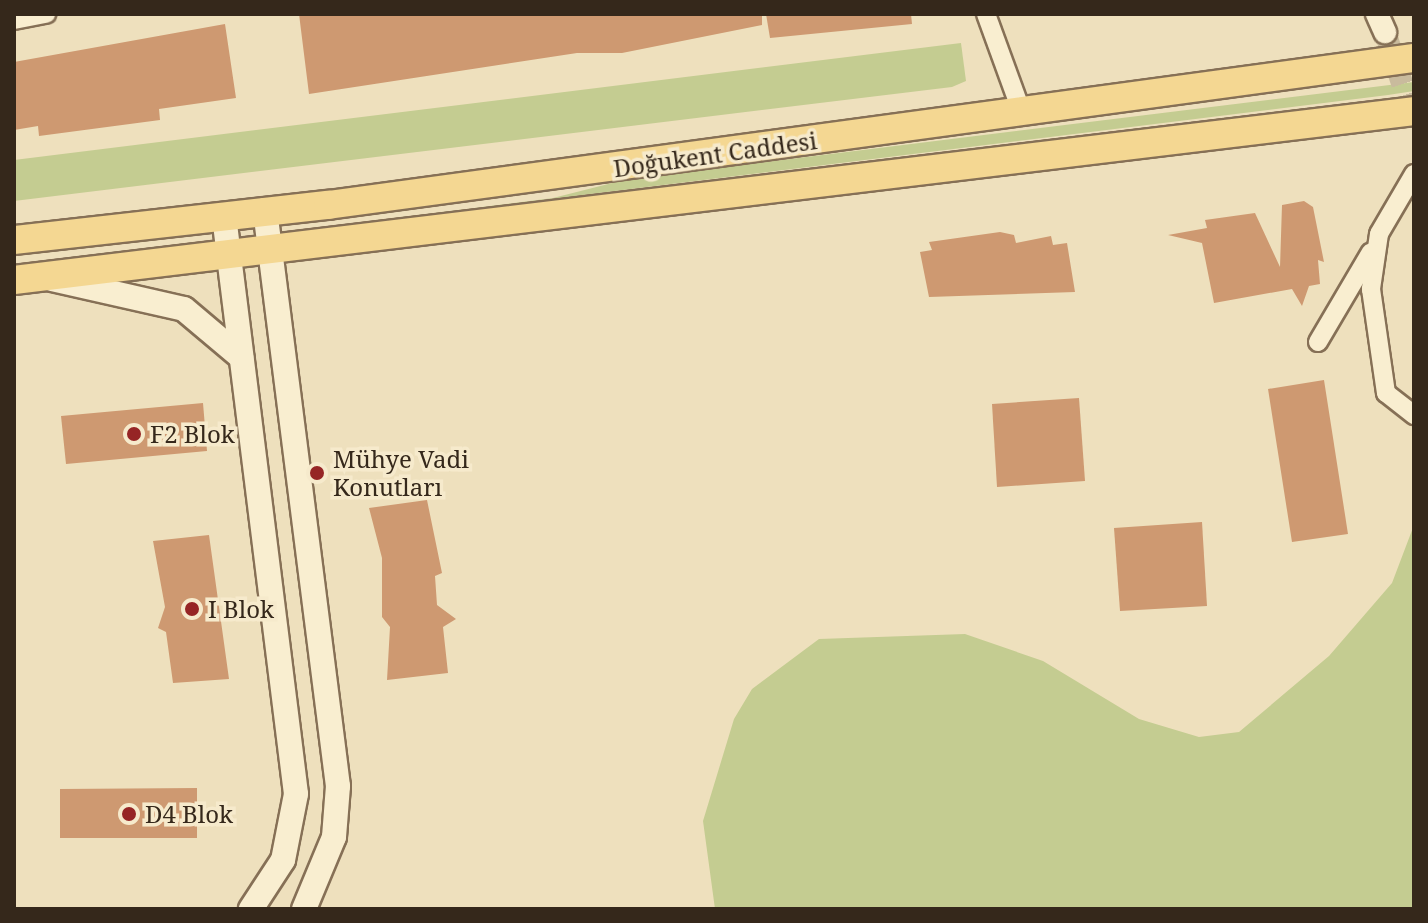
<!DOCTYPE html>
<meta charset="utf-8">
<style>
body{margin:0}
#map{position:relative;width:1428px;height:923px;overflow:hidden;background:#eee0bd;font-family:"Noto Serif",serif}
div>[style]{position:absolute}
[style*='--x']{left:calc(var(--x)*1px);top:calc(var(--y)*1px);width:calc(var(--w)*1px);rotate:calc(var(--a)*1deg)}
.green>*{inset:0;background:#c4cc91}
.building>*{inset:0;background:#ce9971}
.tertiary-tunnel>*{height:22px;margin-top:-11px;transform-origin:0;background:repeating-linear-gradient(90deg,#c9bb9d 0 22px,transparent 0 33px)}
.roads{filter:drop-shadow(2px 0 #867056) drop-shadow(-2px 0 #867056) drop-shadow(0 2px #867056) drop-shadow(0 -2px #867056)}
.minor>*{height:18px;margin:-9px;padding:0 9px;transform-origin:9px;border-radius:9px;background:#f9eed0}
.tertiary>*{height:22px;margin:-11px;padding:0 11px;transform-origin:11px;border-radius:11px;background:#f9eed0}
.secondary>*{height:24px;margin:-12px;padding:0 12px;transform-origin:12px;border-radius:12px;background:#f9eed0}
.primary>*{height:28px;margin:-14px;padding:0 14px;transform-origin:14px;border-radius:14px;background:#f4d792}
.dots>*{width:22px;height:22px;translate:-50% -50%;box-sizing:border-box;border:4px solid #f6eacc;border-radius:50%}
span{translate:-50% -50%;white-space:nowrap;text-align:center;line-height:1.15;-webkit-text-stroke:7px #f6eacc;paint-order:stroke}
.street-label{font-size:24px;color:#35281b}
.poi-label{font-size:24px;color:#35281b}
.left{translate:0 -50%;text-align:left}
.frame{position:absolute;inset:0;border:16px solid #35281b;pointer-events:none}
</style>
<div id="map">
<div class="green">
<div style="clip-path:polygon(961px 43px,966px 81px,952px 87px,14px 201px,14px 160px)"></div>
<div style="clip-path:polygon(1414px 82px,1414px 91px,1388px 95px,340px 225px,553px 198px,628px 179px)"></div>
<div style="clip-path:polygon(1414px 525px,1414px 909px,715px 909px,703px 821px,734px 719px,752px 689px,819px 639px,965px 634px,1043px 661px,1139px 719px,1199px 737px,1239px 732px,1329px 656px,1392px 583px)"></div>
</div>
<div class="building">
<div style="clip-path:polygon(299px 14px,762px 14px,762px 25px,622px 53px,577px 53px,309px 94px)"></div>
<div style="clip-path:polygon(766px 14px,911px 14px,912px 24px,770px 38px)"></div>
<div style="clip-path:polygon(225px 24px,236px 98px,159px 109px,160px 120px,39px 136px,38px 126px,14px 130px,14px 62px)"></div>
<div style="clip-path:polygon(1304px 201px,1313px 207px,1324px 262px,1318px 260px,1320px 284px,1309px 286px,1302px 306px,1292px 289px,1214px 303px,1202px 243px,1168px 235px,1207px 228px,1205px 220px,1255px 213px,1280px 267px,1282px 205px)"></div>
<div style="clip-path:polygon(1000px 232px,1014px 235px,1016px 243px,1051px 236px,1053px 245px,1067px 243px,1075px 292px,929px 297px,920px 252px,932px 250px,929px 242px)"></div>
<div style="clip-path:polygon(1324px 380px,1348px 534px,1292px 542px,1268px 389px)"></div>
<div style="clip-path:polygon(1079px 398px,1085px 481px,997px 487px,992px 404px)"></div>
<div style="clip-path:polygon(203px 403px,207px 451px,66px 464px,61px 416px)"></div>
<div style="clip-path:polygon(427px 500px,442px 573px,435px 576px,437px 605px,456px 619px,443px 627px,448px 673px,387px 680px,390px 627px,382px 617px,382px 558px,369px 508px)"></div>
<div style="clip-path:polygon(1202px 522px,1207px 606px,1120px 611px,1114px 528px)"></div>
<div style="clip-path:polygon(209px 535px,229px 679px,173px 683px,166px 632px,158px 628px,165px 607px,153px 541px)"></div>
<div style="clip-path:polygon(197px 788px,197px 838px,60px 838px,60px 789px)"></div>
</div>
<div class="tertiary-tunnel">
<div style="--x:1385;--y:32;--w:92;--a:71.6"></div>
</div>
<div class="roads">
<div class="minor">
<div style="--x:986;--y:14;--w:105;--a:70"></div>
<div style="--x:14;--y:20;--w:33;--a:-11"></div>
<div style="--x:1414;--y:174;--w:69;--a:120.3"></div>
<div style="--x:1379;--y:234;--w:56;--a:98.3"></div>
<div style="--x:1371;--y:289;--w:105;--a:81.8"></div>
<div style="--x:1386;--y:393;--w:36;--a:38"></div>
<div style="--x:1318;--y:342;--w:104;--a:-59.5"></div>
</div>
<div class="tertiary">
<div style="--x:1377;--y:14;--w:20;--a:66"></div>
</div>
<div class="secondary">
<div style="--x:265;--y:210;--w:581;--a:82.78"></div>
<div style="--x:338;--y:786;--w:51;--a:94.5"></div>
<div style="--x:334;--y:837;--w:78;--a:112.6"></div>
<div style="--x:224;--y:216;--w:582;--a:82.9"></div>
<div style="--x:296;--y:794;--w:67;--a:101.1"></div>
<div style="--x:283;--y:860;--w:59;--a:123.1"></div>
<div style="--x:52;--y:279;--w:135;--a:12.8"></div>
<div style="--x:184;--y:309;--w:75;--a:40.1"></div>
</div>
<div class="primary">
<div style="--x:14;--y:240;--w:316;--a:-6.4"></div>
<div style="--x:328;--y:205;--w:1096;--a:-7.71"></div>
<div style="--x:14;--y:280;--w:1410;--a:-6.88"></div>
</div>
</div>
<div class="dots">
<div style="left:134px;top:434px;background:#962525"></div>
<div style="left:317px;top:473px;background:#962525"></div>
<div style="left:192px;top:609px;background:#962525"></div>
<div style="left:129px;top:814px;background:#962525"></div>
</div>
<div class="street-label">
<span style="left:715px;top:154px;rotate:-8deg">Doğukent Caddesi</span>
</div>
<div class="poi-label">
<span class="left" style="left:150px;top:434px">F2 Blok</span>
<span class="left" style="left:333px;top:473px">Mühye Vadi<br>Konutları</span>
<span class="left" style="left:208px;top:609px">I Blok</span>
<span class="left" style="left:145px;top:814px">D4 Blok</span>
</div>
<div class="frame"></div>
</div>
